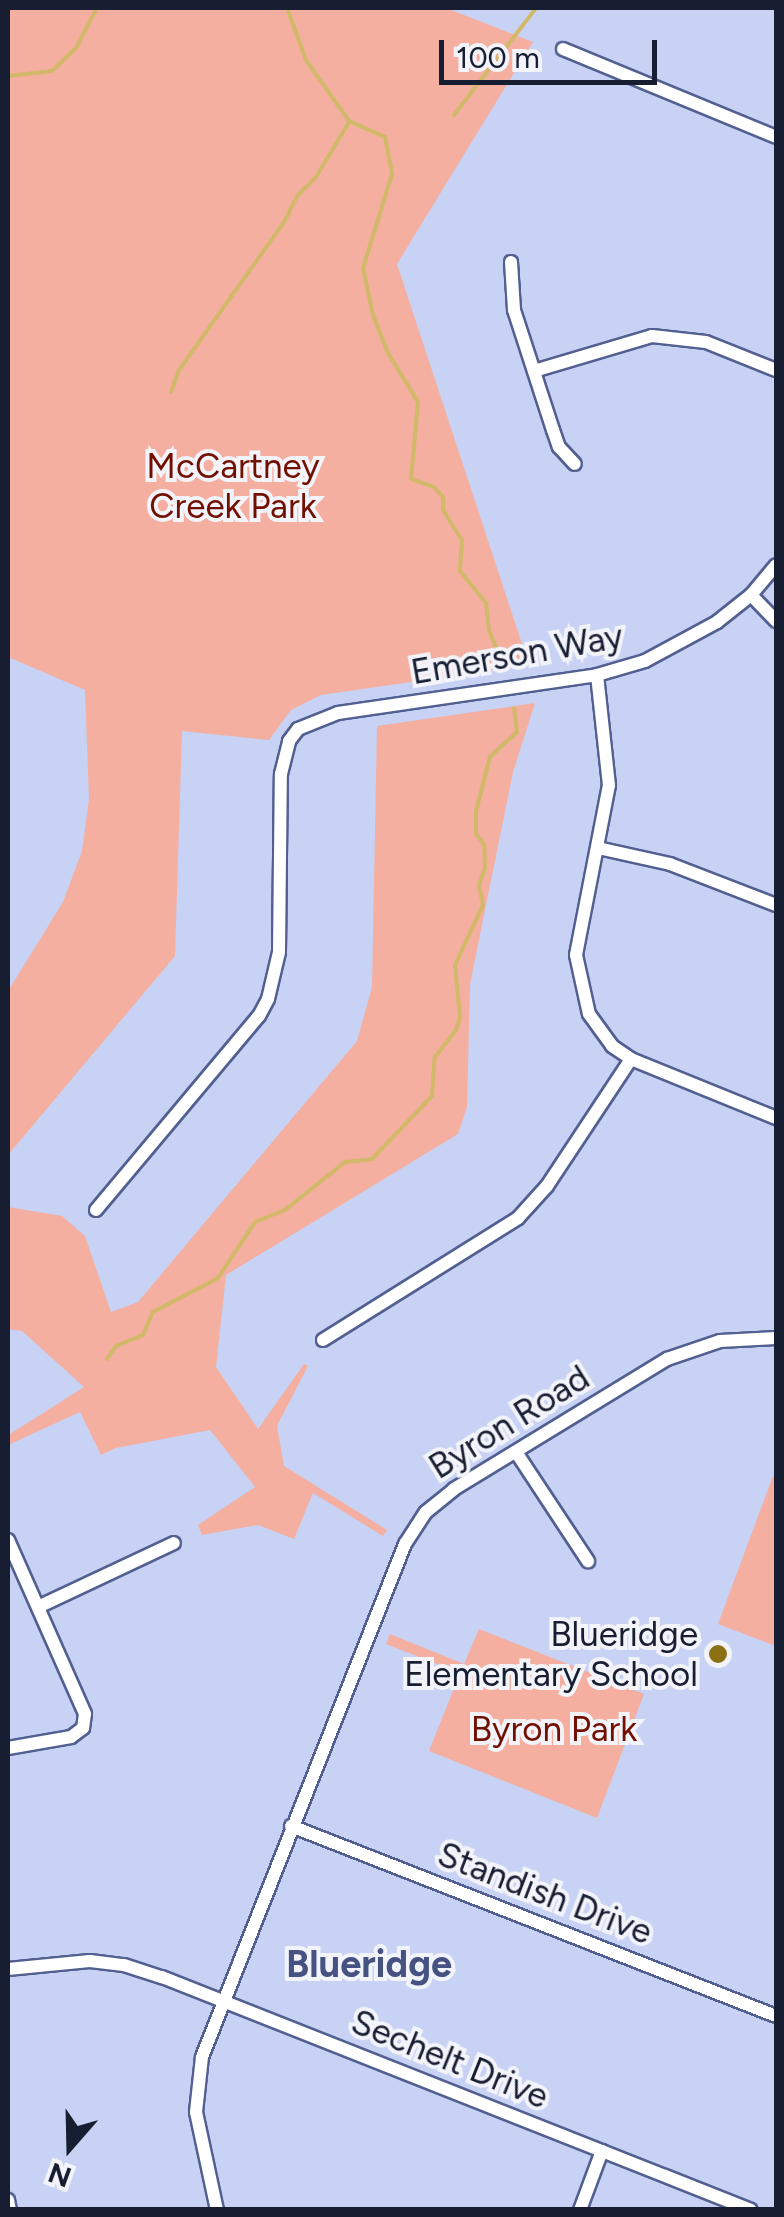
<!DOCTYPE html>
<style>
body{margin:0}
#map{position:relative;width:784px;height:2217px;overflow:hidden;background:#c8d2f4;font-family:Figtree,sans-serif}
div>[style]{position:absolute}
[style*='--x']{left:calc(var(--x)*1px);top:calc(var(--y)*1px);width:calc(var(--w)*1px);rotate:calc(var(--a)*1deg)}
.green>*{inset:0;background:#f4afa1}
.stream>*{height:4px;margin:-2px;padding:0 2px;transform-origin:2px;border-radius:2px;background:#d2b869}
.roads{filter:drop-shadow(2px 0 #526091) drop-shadow(-2px 0 #526091) drop-shadow(0 2px #526091) drop-shadow(0 -2px #526091)}
.minor>*{height:12px;margin:-6px;padding:0 6px;transform-origin:6px;border-radius:6px;background:#fff}
.dots>*{width:28px;height:28px;translate:-50% -50%;box-sizing:border-box;border:5px solid #f2f4fa;border-radius:50%}
span{translate:-50% -50%;white-space:nowrap;text-align:center;line-height:1.15;-webkit-text-stroke:8px #f2f4fa;paint-order:stroke}
.park-label{font-size:35px;color:#720f01}
.street-label{font-size:35px;color:#181e32}
.poi-label{font-size:35px;color:#181e32}
.right{translate:-100% -50%;text-align:right}
.neighbourhood-label{font-size:38px;color:#455282;font-weight:700}
.frame{position:absolute;inset:0;border:10px solid #181e32;pointer-events:none}
.north{position:absolute;left:20px;top:2097px;width:100px;height:100px;-webkit-text-stroke:8px #f2f4fa;paint-order:stroke;rotate:200deg;font-size:28px;font-weight:700;line-height:40px;text-align:center;color:#181e32}
.north::after{content:'';display:block;margin:auto;width:35px;height:45px;background:#181e32;clip-path:polygon(50% 0,100% 100%,50% 72%,0 100%)}
.scale{position:absolute;left:439px;top:40px;width:218px;height:45px;box-sizing:border-box;border:5px solid #181e32;border-top:0;padding-left:12px;font-size:30px;line-height:35px;white-space:nowrap;color:#181e32;-webkit-text-stroke:8px #f2f4fa;paint-order:stroke}
</style>
<div id="map">
<div class="green">
<div style="clip-path:polygon(8px 8px,446px 8px,533px 42px,397px 264px,529px 665px,321px 695px,291px 710px,269px 740px,182px 731px,175px 956px,8px 1155px,8px 991px,63px 902px,82px 851px,89px 799px,85px 690px,8px 657px)"></div>
<div style="clip-path:polygon(535px 703px,513px 772px,470px 984px,467px 1107px,458px 1134px,226px 1275px,216px 1367px,258px 1429px,304px 1364px,308px 1366px,277px 1426px,284px 1466px,387px 1530px,383px 1536px,313px 1493px,294px 1539px,258px 1525px,202px 1535px,198px 1525px,255px 1487px,210px 1430px,116px 1448px,101px 1455px,80px 1412px,8px 1445px,10px 1434px,84px 1387px,22px 1331px,8px 1329px,8px 1207px,62px 1216px,85px 1236px,111px 1312px,138px 1302px,357px 1041px,372px 987px,377px 726px)"></div>
<div style="clip-path:polygon(773px 1476px,776px 1477px,776px 1646px,718px 1624px)"></div>
<div style="clip-path:polygon(479px 1629px,644px 1694px,597px 1818px,429px 1751px,460px 1673px,386px 1644px,390px 1634px,464px 1664px)"></div>
</div>
<div class="stream">
<div style="--x:287;--y:8;--w:55;--a:69.9"></div>
<div style="--x:306;--y:60;--w:75;--a:54.8"></div>
<div style="--x:349;--y:121;--w:39;--a:24"></div>
<div style="--x:385;--y:137;--w:38;--a:79"></div>
<div style="--x:392;--y:174;--w:98;--a:107.1"></div>
<div style="--x:363;--y:268;--w:48;--a:78"></div>
<div style="--x:373;--y:315;--w:41;--a:68.5"></div>
<div style="--x:388;--y:353;--w:57;--a:58.5"></div>
<div style="--x:418;--y:402;--w:77;--a:95.2"></div>
<div style="--x:411;--y:479;--w:24;--a:19"></div>
<div style="--x:434;--y:487;--w:13;--a:48"></div>
<div style="--x:443;--y:497;--w:13;--a:90"></div>
<div style="--x:443;--y:510;--w:36;--a:58"></div>
<div style="--x:462;--y:540;--w:31;--a:94"></div>
<div style="--x:460;--y:571;--w:41;--a:50.9"></div>
<div style="--x:486;--y:603;--w:28;--a:84"></div>
<div style="--x:489;--y:631;--w:34;--a:66"></div>
<div style="--x:8;--y:76;--w:44;--a:-6.5"></div>
<div style="--x:52;--y:71;--w:33;--a:-44"></div>
<div style="--x:76;--y:48;--w:45;--a:-62.3"></div>
<div style="--x:454;--y:115;--w:135;--a:-52.5"></div>
<div style="--x:171;--y:392;--w:23;--a:-70"></div>
<div style="--x:179;--y:370;--w:181;--a:-54.6"></div>
<div style="--x:284;--y:222;--w:29;--a:-63"></div>
<div style="--x:297;--y:196;--w:27;--a:-45"></div>
<div style="--x:316;--y:177;--w:64;--a:-59"></div>
<div style="--x:107;--y:1359;--w:16;--a:-55"></div>
<div style="--x:116;--y:1346;--w:29;--a:-22"></div>
<div style="--x:143;--y:1335;--w:25;--a:-67"></div>
<div style="--x:153;--y:1312;--w:73;--a:-27.6"></div>
<div style="--x:218;--y:1278;--w:67;--a:-56.5"></div>
<div style="--x:255;--y:1222;--w:32;--a:-22"></div>
<div style="--x:285;--y:1210;--w:77;--a:-38.7"></div>
<div style="--x:345;--y:1162;--w:27;--a:-6"></div>
<div style="--x:372;--y:1159;--w:87;--a:-46.4"></div>
<div style="--x:432;--y:1096;--w:39;--a:-86"></div>
<div style="--x:435;--y:1057;--w:34;--a:-52"></div>
<div style="--x:456;--y:1030;--w:14;--a:-73"></div>
<div style="--x:460;--y:1017;--w:52;--a:-95.5"></div>
<div style="--x:455;--y:965;--w:66;--a:-65"></div>
<div style="--x:483;--y:905;--w:20;--a:-101"></div>
<div style="--x:479;--y:885;--w:18;--a:-71"></div>
<div style="--x:485;--y:868;--w:23;--a:-92"></div>
<div style="--x:484;--y:845;--w:14;--a:-126"></div>
<div style="--x:476;--y:834;--w:23;--a:-90"></div>
<div style="--x:476;--y:811;--w:56;--a:-75.5"></div>
<div style="--x:490;--y:757;--w:37;--a:-43"></div>
<div style="--x:517;--y:732;--w:24;--a:-97"></div>
</div>
<div class="roads">
<div class="minor">
<div style="--x:563;--y:49;--w:230;--a:22.4"></div>
<div style="--x:511;--y:262;--w:48;--a:86.4"></div>
<div style="--x:514;--y:310;--w:126;--a:72"></div>
<div style="--x:553;--y:430;--w:18;--a:71"></div>
<div style="--x:559;--y:447;--w:23;--a:47"></div>
<div style="--x:534;--y:371;--w:123;--a:-16.5"></div>
<div style="--x:652;--y:336;--w:54;--a:6.3"></div>
<div style="--x:706;--y:342;--w:75;--a:21.8"></div>
<div style="--x:751;--y:595;--w:36;--a:46"></div>
<div style="--x:597;--y:675;--w:111;--a:83.8"></div>
<div style="--x:609;--y:785;--w:173;--a:101"></div>
<div style="--x:576;--y:955;--w:60;--a:77.6"></div>
<div style="--x:589;--y:1014;--w:39;--a:54"></div>
<div style="--x:612;--y:1046;--w:23;--a:34"></div>
<div style="--x:631;--y:1059;--w:157;--a:22.1"></div>
<div style="--x:598;--y:848;--w:74;--a:12.5"></div>
<div style="--x:670;--y:864;--w:114;--a:21.1"></div>
<div style="--x:96;--y:1210;--w:253;--a:-50"></div>
<div style="--x:259;--y:1016;--w:19;--a:-62"></div>
<div style="--x:268;--y:999;--w:48;--a:-76.8"></div>
<div style="--x:279;--y:952;--w:178;--a:-89.4"></div>
<div style="--x:281;--y:774;--w:34;--a:-76"></div>
<div style="--x:289;--y:741;--w:15;--a:-53"></div>
<div style="--x:298;--y:729;--w:43;--a:-21.8"></div>
<div style="--x:338;--y:713;--w:262;--a:-8.3"></div>
<div style="--x:597;--y:675;--w:50;--a:-16.3"></div>
<div style="--x:645;--y:661;--w:82;--a:-28.4"></div>
<div style="--x:717;--y:622;--w:43;--a:-38.5"></div>
<div style="--x:751;--y:595;--w:39;--a:-50"></div>
<div style="--x:323;--y:1340;--w:230;--a:-32"></div>
<div style="--x:518;--y:1218;--w:43;--a:-47.8"></div>
<div style="--x:547;--y:1186;--w:152;--a:-56.5"></div>
<div style="--x:516;--y:1452;--w:131;--a:56.6"></div>
<div style="--x:8;--y:1540;--w:190;--a:66.1"></div>
<div style="--x:85;--y:1714;--w:14;--a:98"></div>
<div style="--x:83;--y:1728;--w:15;--a:143"></div>
<div style="--x:71;--y:1737;--w:64;--a:170.1"></div>
<div style="--x:38;--y:1607;--w:150;--a:-25.2"></div>
<div style="--x:291;--y:1826;--w:521;--a:21.39"></div>
<div style="--x:8;--y:1969;--w:82;--a:-5.6"></div>
<div style="--x:90;--y:1961;--w:34;--a:7"></div>
<div style="--x:124;--y:1965;--w:40;--a:18"></div>
<div style="--x:162;--y:1977;--w:633;--a:21.58"></div>
<div style="--x:8;--y:2200;--w:10;--a:79"></div>
<div style="--x:217;--y:2210;--w:100;--a:-102.1"></div>
<div style="--x:196;--y:2112;--w:55;--a:-83.8"></div>
<div style="--x:202;--y:2057;--w:552;--a:-68.41"></div>
<div style="--x:405;--y:1544;--w:38;--a:-57"></div>
<div style="--x:426;--y:1512;--w:36;--a:-39"></div>
<div style="--x:454;--y:1489;--w:250;--a:-31.4"></div>
<div style="--x:667;--y:1359;--w:56;--a:-18.8"></div>
<div style="--x:720;--y:1341;--w:56;--a:-3.1"></div>
<div style="--x:580;--y:2210;--w:63;--a:-69.6"></div>
</div>
</div>
<div class="dots">
<div style="left:718px;top:1654px;background:#8b7114"></div>
</div>
<div class="park-label">
<span style="left:233px;top:486px">McCartney<br>Creek Park</span>
<span style="left:554px;top:1729px">Byron Park</span>
</div>
<div class="street-label">
<span style="left:517px;top:654px;rotate:-10deg">Emerson Way</span>
<span style="left:509px;top:1422px;rotate:-32deg">Byron Road</span>
<span style="left:545px;top:1893px;rotate:21deg">Standish Drive</span>
<span style="left:450px;top:2059px;rotate:22deg">Sechelt Drive</span>
</div>
<div class="poi-label">
<span class="right" style="left:698px;top:1654px">Blueridge<br>Elementary School</span>
</div>
<div class="neighbourhood-label">
<span style="left:369px;top:1965px">Blueridge</span>
</div>
<div class="frame"></div>
<div class="north">N</div>
<div class="scale">100 m</div>
</div>
